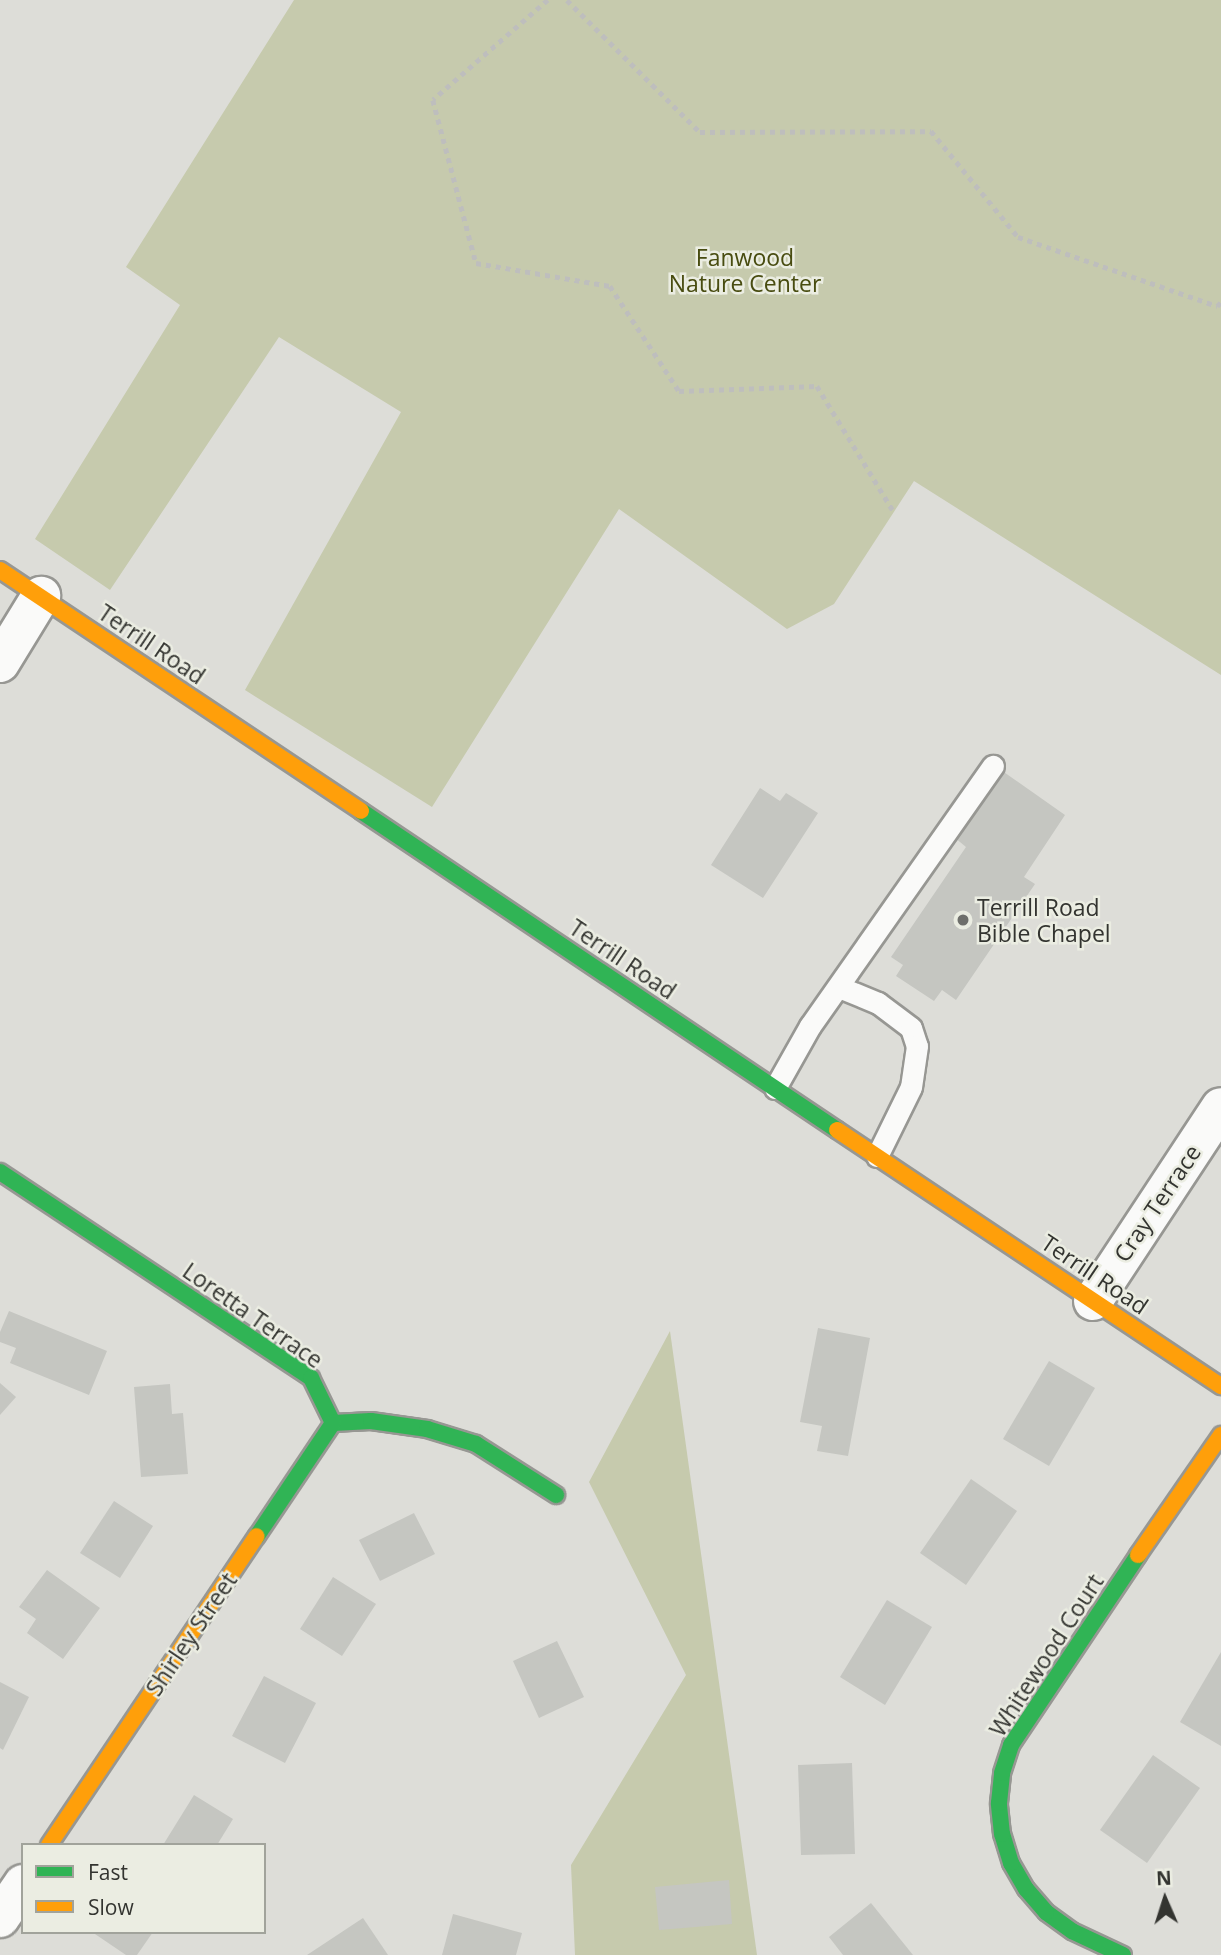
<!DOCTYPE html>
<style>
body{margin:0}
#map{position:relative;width:1221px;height:1955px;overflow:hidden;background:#ddddd8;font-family:"Open Sans",sans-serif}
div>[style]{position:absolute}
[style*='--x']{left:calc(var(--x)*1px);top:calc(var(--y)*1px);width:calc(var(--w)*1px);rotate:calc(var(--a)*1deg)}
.green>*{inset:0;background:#c6caad}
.building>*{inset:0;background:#c5c6c1}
.path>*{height:4.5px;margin-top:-2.25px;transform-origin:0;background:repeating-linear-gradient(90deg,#bebebd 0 5px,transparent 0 10px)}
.roads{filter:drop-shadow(2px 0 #979793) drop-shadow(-2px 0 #979793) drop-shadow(0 2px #979793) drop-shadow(0 -2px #979793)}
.lane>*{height:21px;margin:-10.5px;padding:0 10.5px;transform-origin:10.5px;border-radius:10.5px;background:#fafaf9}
.street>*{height:38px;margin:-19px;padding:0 19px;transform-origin:19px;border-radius:19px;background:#fafaf9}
.fast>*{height:16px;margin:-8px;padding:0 8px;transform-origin:8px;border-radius:8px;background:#30b455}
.slow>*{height:16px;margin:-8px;padding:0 8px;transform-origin:8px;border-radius:8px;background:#ff9f0a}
.dots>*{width:19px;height:19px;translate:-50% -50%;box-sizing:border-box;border:4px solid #ebede2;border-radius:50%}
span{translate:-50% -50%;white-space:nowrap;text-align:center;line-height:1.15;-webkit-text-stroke:5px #ebede2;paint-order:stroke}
.park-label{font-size:23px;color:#484c10}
.street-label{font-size:23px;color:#333430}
.poi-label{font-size:23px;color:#333430}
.left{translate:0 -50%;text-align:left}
.legend{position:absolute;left:21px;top:1843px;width:245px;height:91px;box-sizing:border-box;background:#ebede2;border:2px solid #a1a39b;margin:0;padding:9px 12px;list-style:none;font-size:21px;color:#333430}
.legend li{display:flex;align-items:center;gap:14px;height:35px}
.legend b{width:35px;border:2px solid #a1a39b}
.north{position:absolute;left:1130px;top:1864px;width:70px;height:70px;-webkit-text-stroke:5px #ebede2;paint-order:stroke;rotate:357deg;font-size:19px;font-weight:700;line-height:28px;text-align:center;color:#333430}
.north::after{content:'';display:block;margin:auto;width:24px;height:32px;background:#333430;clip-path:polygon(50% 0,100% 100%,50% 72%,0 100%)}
</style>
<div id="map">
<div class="green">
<div style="clip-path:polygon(294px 0,1221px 0,1221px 675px,914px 481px,834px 604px,787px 629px,619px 509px,432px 807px,245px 690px,401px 412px,279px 337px,110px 590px,35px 539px,180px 305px,126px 267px)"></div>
<div style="clip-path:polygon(670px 1331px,757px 1955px,575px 1955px,571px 1865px,686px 1675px,589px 1482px)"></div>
</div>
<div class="building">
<div style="clip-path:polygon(1001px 770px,1065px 815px,1024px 877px,1035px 884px,956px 1000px,942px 990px,934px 1001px,896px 976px,903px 965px,891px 957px,966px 847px,954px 837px)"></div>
<div style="clip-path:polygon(760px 788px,780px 801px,786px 793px,818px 813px,763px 898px,711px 865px)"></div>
<div style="clip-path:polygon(9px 1311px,107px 1351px,89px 1395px,10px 1363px,16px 1348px,0 1342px,0 1332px)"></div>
<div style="clip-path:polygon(818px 1328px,870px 1338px,848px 1456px,817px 1451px,822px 1426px,800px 1422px)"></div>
<div style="clip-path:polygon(1049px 1361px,1095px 1388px,1049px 1466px,1003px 1439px)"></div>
<div style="clip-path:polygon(0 1383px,16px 1397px,0 1415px)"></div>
<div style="clip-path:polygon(170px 1384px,172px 1414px,183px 1413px,188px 1474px,141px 1477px,134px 1387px)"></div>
<div style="clip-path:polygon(971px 1479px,1017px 1511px,966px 1585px,920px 1553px)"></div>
<div style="clip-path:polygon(114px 1501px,153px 1526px,120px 1578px,80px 1553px)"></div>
<div style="clip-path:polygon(414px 1513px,435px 1554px,380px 1581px,359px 1540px)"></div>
<div style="clip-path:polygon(47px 1570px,100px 1608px,63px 1659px,27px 1633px,36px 1619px,19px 1607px)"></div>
<div style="clip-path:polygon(333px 1577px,376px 1604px,342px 1656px,300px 1629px)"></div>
<div style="clip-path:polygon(887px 1600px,932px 1627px,885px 1705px,840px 1677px)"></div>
<div style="clip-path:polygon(557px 1641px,584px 1697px,539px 1718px,513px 1661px)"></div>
<div style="clip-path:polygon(1221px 1652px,1221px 1746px,1180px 1722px)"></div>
<div style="clip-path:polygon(264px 1676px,316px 1703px,285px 1763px,232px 1736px)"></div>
<div style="clip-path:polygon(0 1682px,29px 1697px,3px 1750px,0 1748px)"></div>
<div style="clip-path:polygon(1153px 1755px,1200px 1788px,1147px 1863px,1100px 1830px)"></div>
<div style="clip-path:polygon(852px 1763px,855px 1854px,801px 1855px,798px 1765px)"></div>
<div style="clip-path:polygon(194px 1795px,233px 1819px,217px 1845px,163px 1845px)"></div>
<div style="clip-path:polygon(729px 1880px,732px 1924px,659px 1930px,655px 1887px)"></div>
<div style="clip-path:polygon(871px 1903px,913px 1955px,843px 1955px,829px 1937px)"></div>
<div style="clip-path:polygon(453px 1914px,522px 1933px,516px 1955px,442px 1955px)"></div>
<div style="clip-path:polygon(363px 1918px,388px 1955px,307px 1955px)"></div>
<div style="clip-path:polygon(92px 1932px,153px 1932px,137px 1955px,126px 1955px)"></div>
</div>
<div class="path">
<div style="--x:548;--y:0;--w:152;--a:139"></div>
<div style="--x:433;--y:100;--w:169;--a:75.2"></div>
<div style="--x:476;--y:263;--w:136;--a:9.7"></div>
<div style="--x:610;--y:286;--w:126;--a:56.7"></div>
<div style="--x:679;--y:391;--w:138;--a:-2.1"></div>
<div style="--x:817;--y:386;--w:148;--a:58.6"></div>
<div style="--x:567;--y:0;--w:187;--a:44.8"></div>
<div style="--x:700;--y:132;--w:231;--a:-0.2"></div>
<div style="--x:931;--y:131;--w:137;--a:50.6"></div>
<div style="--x:1018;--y:237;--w:211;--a:19.1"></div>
<div style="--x:1217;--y:306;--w:6;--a:-45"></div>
</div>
<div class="roads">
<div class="lane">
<div style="--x:839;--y:987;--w:42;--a:22.3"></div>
<div style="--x:878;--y:1003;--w:41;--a:37.1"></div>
<div style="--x:911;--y:1028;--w:19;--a:72"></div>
<div style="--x:917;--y:1046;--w:41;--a:98.3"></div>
<div style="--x:911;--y:1087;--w:77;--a:116.2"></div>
<div style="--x:775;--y:1088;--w:71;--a:-60.6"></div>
<div style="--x:810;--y:1026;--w:318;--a:-54.9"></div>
</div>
<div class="street">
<div style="--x:0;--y:663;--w:79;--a:-58.5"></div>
<div style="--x:1093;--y:1301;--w:232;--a:-56.6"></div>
<div style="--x:0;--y:1918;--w:41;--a:-55.9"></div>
</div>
<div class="fast">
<div style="--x:361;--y:811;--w:573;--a:33.83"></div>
<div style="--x:0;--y:1172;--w:373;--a:33.5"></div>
<div style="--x:311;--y:1378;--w:50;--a:63.9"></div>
<div style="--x:333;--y:1423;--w:38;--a:-3"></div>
<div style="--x:371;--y:1421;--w:57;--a:8.1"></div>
<div style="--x:427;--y:1429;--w:51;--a:17"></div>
<div style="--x:476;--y:1444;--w:95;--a:32.5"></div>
<div style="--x:257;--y:1536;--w:136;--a:-56.1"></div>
<div style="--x:1123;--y:1955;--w:56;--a:-154.8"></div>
<div style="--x:1072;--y:1931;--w:32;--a:-144"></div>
<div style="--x:1046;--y:1912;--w:30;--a:-131"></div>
<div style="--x:1026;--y:1889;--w:30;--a:-120"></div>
<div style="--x:1011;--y:1863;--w:30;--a:-107"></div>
<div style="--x:1002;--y:1834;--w:31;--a:-96"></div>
<div style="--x:999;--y:1803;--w:30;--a:-84"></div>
<div style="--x:1002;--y:1773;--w:29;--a:-72"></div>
<div style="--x:1011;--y:1745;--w:229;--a:-56.2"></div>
</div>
<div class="slow">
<div style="--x:0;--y:570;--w:434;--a:33.7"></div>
<div style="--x:837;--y:1130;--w:462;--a:33.7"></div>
<div style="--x:1138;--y:1555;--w:146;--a:-55.3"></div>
<div style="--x:49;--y:1845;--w:372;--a:-56.1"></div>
</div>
</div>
<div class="dots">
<div style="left:963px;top:920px;background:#6e6f6b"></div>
</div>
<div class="park-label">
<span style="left:745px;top:270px">Fanwood<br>Nature Center</span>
</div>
<div class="street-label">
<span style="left:152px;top:644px;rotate:34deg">Terrill Road</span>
<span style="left:623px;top:959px;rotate:34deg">Terrill Road</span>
<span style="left:1157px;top:1203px;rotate:-56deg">Cray Terrace</span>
<span style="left:1095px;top:1274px;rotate:34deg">Terrill Road</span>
<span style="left:253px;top:1315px;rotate:35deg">Loretta Terrace</span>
<span style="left:191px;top:1634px;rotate:-56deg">Shirley Street</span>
<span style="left:1046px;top:1655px;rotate:-57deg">Whitewood Court</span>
</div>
<div class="poi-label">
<span class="left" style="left:977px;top:920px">Terrill Road<br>Bible Chapel</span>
</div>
<ul class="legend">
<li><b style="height:9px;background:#30b455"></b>Fast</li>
<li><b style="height:9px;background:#ff9f0a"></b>Slow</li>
</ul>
<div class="north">N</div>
</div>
